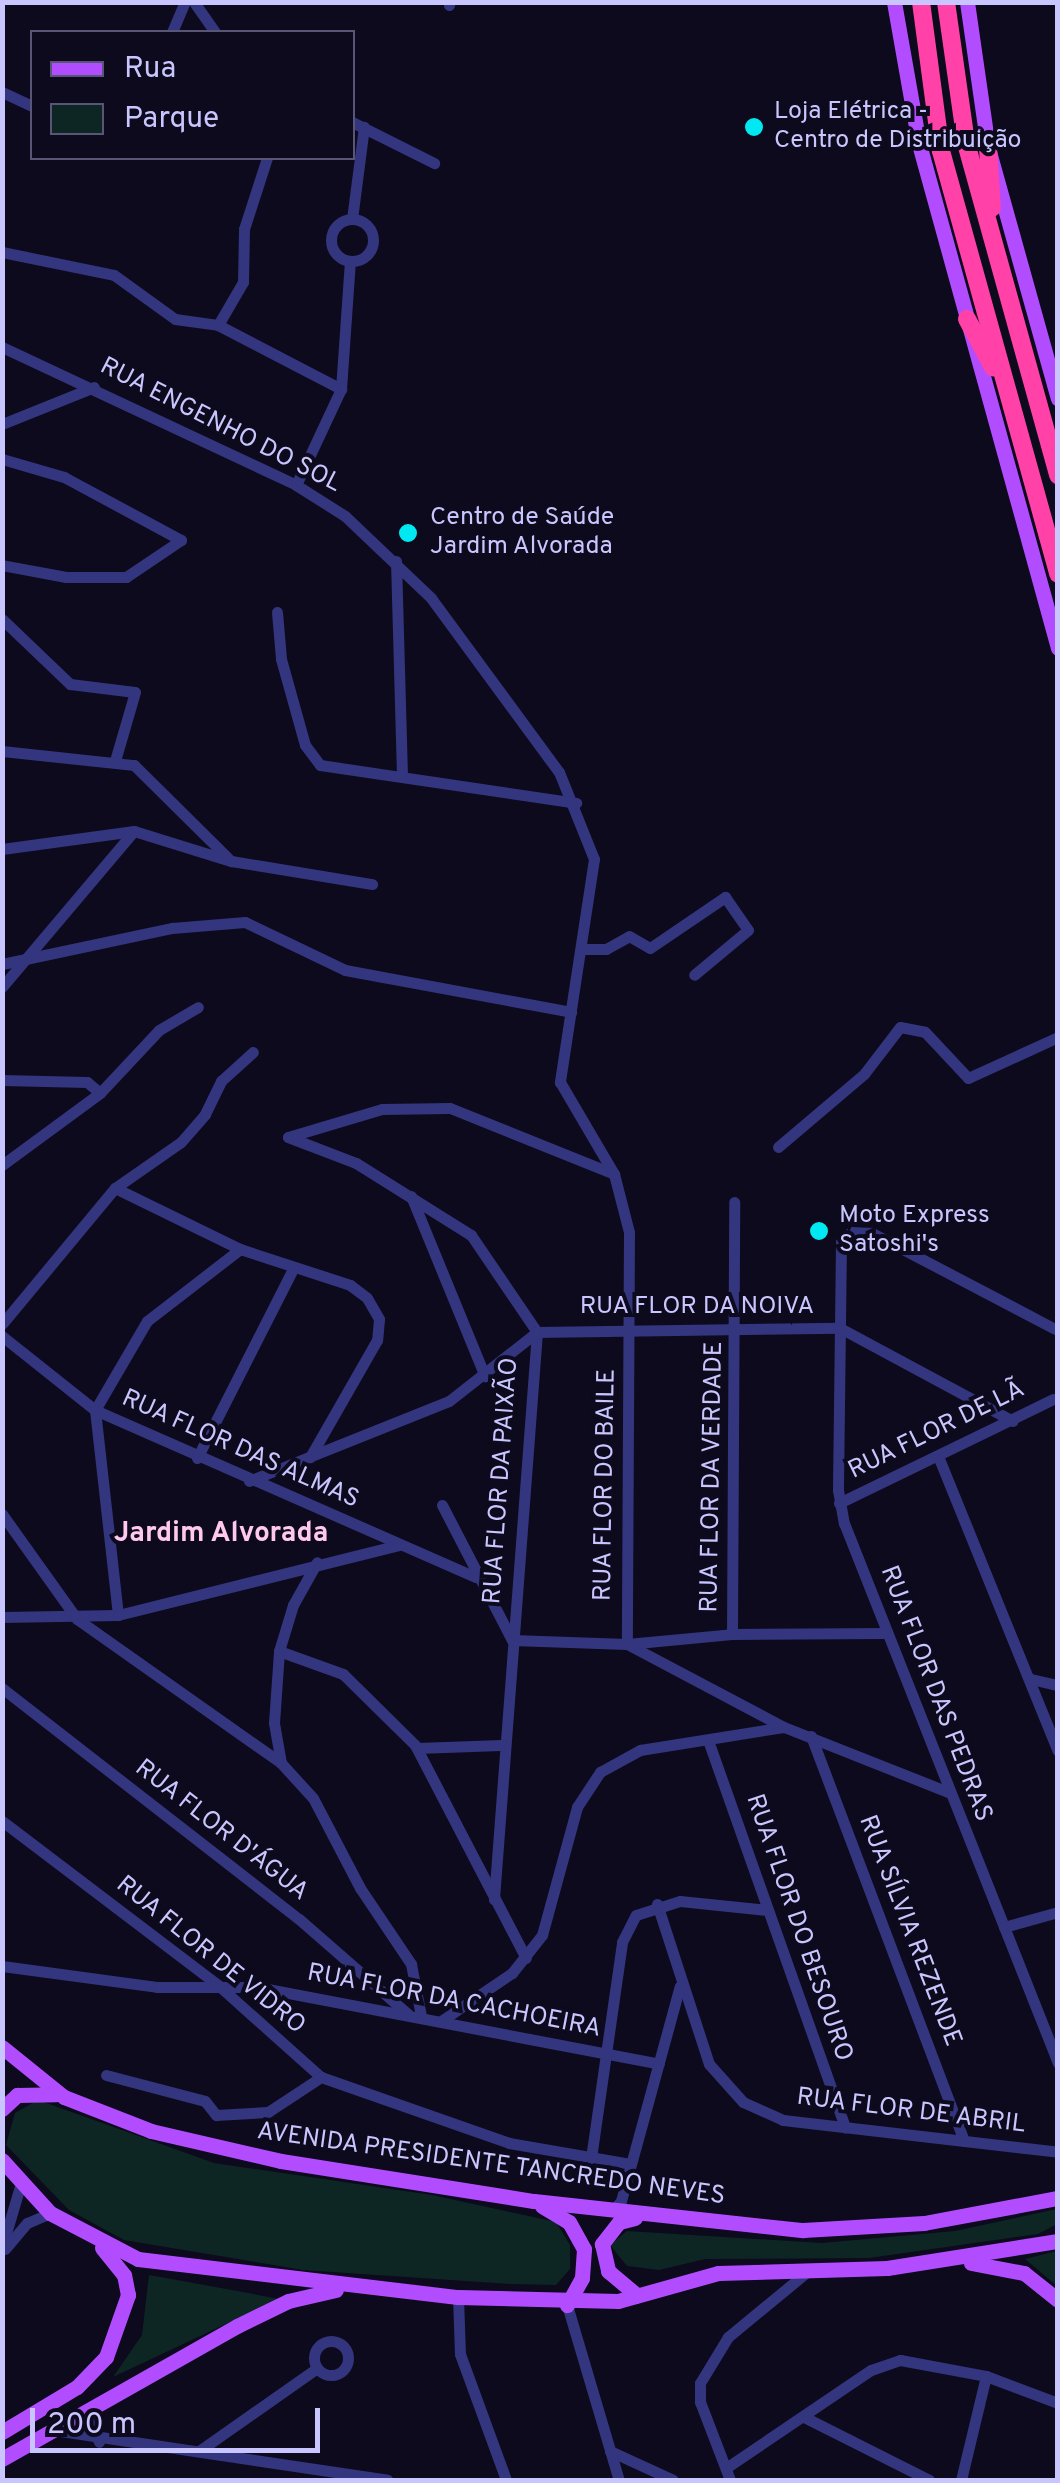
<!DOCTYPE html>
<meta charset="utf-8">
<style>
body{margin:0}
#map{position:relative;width:1060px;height:2483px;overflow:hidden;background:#0c0a1c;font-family:Overpass,sans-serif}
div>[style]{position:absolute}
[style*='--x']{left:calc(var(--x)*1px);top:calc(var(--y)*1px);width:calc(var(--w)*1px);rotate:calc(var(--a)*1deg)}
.green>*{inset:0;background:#0d2624}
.minor>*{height:11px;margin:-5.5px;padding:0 5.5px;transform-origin:5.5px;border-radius:5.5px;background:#33357e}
.minor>.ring{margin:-5.5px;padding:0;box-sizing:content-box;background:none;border:11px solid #33357e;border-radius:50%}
.major>*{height:15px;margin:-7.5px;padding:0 7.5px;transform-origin:7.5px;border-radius:7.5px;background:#b14dff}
.highway>*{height:18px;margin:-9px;padding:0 9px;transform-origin:9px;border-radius:9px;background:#ff41a8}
.dots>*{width:28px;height:28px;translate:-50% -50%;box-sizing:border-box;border:5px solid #0c0a1c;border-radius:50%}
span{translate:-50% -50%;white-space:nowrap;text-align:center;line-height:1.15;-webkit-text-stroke:8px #0c0a1c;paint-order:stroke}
.poi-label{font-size:25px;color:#c9c6ff}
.left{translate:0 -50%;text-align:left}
.street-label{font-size:25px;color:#c9c6ff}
.neighbourhood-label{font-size:28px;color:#ffc8ee;font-weight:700}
.frame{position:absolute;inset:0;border:5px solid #c9c6ff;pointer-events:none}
.legend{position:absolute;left:30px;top:30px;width:325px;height:130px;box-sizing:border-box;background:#0c0a1c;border:2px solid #585577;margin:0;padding:12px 18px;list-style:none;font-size:30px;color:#c9c6ff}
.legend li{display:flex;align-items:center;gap:20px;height:50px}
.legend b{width:50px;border:2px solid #585577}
.scale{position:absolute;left:30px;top:2408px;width:290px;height:45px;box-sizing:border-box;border:5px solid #c9c6ff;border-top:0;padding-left:12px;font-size:30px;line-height:35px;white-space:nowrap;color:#c9c6ff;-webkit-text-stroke:8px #0c0a1c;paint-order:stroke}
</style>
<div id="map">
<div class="green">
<div style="clip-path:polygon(38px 2100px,214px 2163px,432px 2195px,556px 2222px,570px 2245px,570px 2269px,556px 2285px,510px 2284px,303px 2270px,124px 2240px,69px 2210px,6px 2145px,15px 2113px)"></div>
<div style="clip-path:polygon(1057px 2209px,1057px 2224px,1038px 2234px,869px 2258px,705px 2259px,659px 2270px,627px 2266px,610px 2245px,627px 2231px,822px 2243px,955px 2231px)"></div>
<div style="clip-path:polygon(1057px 2251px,1058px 2251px,1057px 2286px,1025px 2259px)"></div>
<div style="clip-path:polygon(149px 2275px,243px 2292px,279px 2299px,113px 2377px,142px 2335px)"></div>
</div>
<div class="minor">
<div style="--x:194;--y:2;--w:37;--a:55"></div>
<div style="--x:449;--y:5;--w:3;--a:-72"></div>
<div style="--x:172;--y:32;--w:33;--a:-67"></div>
<div style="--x:2;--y:92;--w:33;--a:25"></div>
<div style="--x:352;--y:122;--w:92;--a:26.6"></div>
<div style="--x:352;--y:219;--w:93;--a:-82.6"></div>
<div class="ring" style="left:331px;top:219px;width:31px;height:31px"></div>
<div style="--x:2;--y:252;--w:114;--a:11.6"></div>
<div style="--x:114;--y:275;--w:75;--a:35.8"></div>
<div style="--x:175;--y:319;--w:43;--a:7.9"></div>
<div style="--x:218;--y:325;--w:50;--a:-59.8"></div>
<div style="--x:243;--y:282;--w:53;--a:-88.9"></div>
<div style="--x:244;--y:229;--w:75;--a:-72.1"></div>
<div style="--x:218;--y:325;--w:139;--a:27.5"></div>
<div style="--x:2;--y:347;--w:325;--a:25.1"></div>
<div style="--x:296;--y:485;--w:58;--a:32.3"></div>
<div style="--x:345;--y:516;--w:119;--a:43.6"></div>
<div style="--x:431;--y:598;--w:216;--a:53.7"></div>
<div style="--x:559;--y:772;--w:94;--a:68.1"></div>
<div style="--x:594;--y:859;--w:226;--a:98.7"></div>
<div style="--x:560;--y:1082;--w:107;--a:59.6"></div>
<div style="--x:614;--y:1174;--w:60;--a:75.5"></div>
<div style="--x:629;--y:1232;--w:412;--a:90.3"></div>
<div style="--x:627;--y:1644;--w:178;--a:27.9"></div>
<div style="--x:784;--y:1727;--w:176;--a:21.6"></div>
<div style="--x:2;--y:424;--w:99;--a:-21.9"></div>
<div style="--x:2;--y:459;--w:65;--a:16.2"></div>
<div style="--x:64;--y:477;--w:133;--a:28.3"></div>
<div style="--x:181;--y:540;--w:66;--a:146.1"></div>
<div style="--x:126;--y:577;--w:60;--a:180"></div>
<div style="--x:66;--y:577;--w:65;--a:-169.4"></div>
<div style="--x:296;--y:485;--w:106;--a:-64.9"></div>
<div style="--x:341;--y:389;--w:128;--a:-86"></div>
<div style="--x:396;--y:561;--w:212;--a:88.4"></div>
<div style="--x:277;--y:612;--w:47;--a:85.1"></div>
<div style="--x:281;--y:659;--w:89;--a:74.4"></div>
<div style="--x:305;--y:745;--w:25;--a:53"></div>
<div style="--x:320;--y:765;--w:259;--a:8.4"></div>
<div style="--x:2;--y:619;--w:94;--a:43.7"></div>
<div style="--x:70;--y:684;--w:65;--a:7"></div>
<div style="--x:135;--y:692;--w:72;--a:106.2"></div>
<div style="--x:2;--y:751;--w:133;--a:6.1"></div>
<div style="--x:134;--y:765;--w:132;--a:44.7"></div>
<div style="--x:2;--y:849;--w:133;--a:-7.8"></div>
<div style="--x:134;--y:831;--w:102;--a:17.2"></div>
<div style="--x:231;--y:861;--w:143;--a:9.3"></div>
<div style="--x:584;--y:949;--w:22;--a:0"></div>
<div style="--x:606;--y:949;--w:26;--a:-29"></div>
<div style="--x:629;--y:936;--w:24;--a:30"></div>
<div style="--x:650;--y:948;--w:91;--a:-34.2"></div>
<div style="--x:725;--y:897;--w:40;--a:55.1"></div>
<div style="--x:748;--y:930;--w:70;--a:140.2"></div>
<div style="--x:2;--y:964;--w:174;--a:-12"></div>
<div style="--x:172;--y:928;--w:73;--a:-4.7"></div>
<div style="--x:245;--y:922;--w:111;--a:25.6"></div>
<div style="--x:345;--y:970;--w:230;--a:10.5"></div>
<div style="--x:2;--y:987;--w:204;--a:-49.8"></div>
<div style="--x:2;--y:1080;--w:85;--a:1.3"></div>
<div style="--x:87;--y:1082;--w:17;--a:40"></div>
<div style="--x:288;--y:1137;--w:73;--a:20.9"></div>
<div style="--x:356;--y:1163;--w:136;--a:32.1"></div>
<div style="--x:471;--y:1235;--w:117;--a:55.8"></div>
<div style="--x:537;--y:1332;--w:569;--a:94.34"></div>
<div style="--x:288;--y:1137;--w:98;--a:-16.6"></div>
<div style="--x:382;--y:1109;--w:68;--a:-0.8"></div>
<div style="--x:450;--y:1108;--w:177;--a:21.9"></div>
<div style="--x:778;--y:1147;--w:113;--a:-40.3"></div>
<div style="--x:864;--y:1074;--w:59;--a:-52.5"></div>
<div style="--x:900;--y:1027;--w:25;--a:11"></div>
<div style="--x:925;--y:1032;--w:63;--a:46.9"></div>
<div style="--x:968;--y:1078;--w:99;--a:-24.5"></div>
<div style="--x:2;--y:1165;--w:122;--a:-36.3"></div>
<div style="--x:100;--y:1093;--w:86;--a:-46.9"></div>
<div style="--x:159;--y:1030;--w:45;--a:-30.5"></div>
<div style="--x:115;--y:1188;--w:139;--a:26"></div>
<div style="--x:240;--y:1249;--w:116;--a:18.1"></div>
<div style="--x:350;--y:1285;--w:21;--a:37"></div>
<div style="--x:367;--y:1298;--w:24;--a:60"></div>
<div style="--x:379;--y:1319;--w:21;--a:95"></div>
<div style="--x:377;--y:1340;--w:135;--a:119.8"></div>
<div style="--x:411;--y:1196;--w:195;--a:67.7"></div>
<div style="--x:2;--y:1324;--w:177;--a:-50.3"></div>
<div style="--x:115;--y:1188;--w:80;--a:-34.9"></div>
<div style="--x:181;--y:1142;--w:37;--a:-49"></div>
<div style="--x:205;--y:1114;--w:37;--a:-64"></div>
<div style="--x:221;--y:1081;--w:43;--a:-42.2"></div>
<div style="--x:1055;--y:1329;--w:207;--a:-152.3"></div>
<div style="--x:872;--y:1233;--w:21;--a:-177"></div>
<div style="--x:851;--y:1232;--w:14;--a:135"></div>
<div style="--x:841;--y:1242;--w:248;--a:90.7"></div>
<div style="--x:838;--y:1490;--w:34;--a:80"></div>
<div style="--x:844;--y:1523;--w:581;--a:68.38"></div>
<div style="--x:537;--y:1332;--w:303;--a:-0.8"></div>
<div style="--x:840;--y:1328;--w:196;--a:28.3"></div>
<div style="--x:2;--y:1336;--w:119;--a:38.5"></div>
<div style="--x:95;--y:1410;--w:416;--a:23.7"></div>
<div style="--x:938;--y:1456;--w:318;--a:67.9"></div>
<div style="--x:197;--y:1458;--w:212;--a:-63.1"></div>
<div style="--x:249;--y:1481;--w:215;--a:-21.8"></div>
<div style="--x:449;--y:1401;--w:112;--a:-38.1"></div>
<div style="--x:839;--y:1503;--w:238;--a:-25.9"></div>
<div style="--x:442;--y:1505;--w:152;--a:62.6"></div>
<div style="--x:512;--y:1640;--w:115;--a:2"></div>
<div style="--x:627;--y:1644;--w:105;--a:-5.4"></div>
<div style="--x:732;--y:1634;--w:153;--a:-0.4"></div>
<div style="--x:2;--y:1514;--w:129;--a:54.5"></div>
<div style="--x:77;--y:1619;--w:250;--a:35.2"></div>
<div style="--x:281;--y:1763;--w:47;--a:47.6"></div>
<div style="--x:313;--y:1798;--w:102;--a:62.4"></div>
<div style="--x:360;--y:1888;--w:92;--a:56.1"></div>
<div style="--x:411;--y:1964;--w:53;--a:79.1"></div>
<div style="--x:118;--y:1615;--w:206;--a:-96.4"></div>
<div style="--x:95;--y:1410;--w:103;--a:-59.7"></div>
<div style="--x:147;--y:1321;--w:118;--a:-37.7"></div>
<div style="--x:2;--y:1617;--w:116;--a:-1"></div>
<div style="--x:118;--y:1615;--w:290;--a:-14"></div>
<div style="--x:732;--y:1634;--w:432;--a:-89.7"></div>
<div style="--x:279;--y:1651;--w:68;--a:19.8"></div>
<div style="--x:343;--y:1674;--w:101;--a:44.6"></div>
<div style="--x:415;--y:1745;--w:240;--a:62.5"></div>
<div style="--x:1031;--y:1679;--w:28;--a:13"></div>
<div style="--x:2;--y:1688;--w:376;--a:37.9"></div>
<div style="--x:299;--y:1919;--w:145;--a:41.1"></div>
<div style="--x:811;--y:1736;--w:433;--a:69.3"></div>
<div style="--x:709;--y:1743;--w:408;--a:70.5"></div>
<div style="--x:417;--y:1748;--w:84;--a:-2"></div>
<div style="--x:281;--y:1763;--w:41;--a:-99.9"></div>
<div style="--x:274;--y:1723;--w:72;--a:-86"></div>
<div style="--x:279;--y:1651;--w:48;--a:-73.1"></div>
<div style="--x:293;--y:1605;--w:49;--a:-60.8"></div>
<div style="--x:2;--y:1821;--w:271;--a:37.2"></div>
<div style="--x:218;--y:1985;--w:138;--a:41.8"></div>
<div style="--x:321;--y:2077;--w:199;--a:19.3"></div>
<div style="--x:509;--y:2143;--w:123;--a:9.8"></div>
<div style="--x:657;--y:1904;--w:168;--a:72"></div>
<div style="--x:709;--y:2064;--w:51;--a:48.2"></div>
<div style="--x:743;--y:2102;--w:44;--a:24.2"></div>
<div style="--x:783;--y:2120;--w:277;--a:6.6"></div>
<div style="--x:1004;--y:1927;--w:56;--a:-15.5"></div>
<div style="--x:2;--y:1966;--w:156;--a:7.7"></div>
<div style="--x:157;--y:1987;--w:100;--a:0"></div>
<div style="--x:257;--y:1987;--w:409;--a:10.8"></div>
<div style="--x:441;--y:2021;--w:86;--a:-34.1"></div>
<div style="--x:512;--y:1973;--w:48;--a:-51.7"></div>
<div style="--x:542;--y:1935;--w:133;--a:-74.7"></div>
<div style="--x:577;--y:1807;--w:42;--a:-56.7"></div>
<div style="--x:600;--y:1772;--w:46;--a:-28.8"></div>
<div style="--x:640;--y:1750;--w:145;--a:-9.1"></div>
<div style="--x:106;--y:2075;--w:102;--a:14.7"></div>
<div style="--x:205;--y:2101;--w:18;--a:52"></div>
<div style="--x:216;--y:2115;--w:52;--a:-3.3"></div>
<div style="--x:268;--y:2112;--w:64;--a:-33.4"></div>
<div style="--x:591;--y:2158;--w:218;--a:-81.8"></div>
<div style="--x:622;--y:1942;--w:30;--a:-63"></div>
<div style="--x:636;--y:1915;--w:46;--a:-17.7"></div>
<div style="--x:680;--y:1901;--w:87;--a:5.9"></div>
<div style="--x:612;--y:2211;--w:13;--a:-48"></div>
<div style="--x:621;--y:2201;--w:223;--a:-74.7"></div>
<div style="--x:2;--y:2247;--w:67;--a:-73.5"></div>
<div style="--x:5;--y:2249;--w:34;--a:-50"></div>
<div style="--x:27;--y:2223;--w:25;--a:-23"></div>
<div style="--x:458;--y:2297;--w:57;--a:88"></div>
<div style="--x:460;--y:2354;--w:134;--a:69.9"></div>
<div style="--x:567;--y:2305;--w:183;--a:73.5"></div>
<div class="ring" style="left:314px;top:2341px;width:23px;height:23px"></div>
<div style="--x:85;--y:2413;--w:32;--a:64"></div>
<div style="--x:804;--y:2417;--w:140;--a:26.7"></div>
<div style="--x:54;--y:2430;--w:337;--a:8.5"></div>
<div style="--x:199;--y:2451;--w:144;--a:-35.1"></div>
<div style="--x:610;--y:2451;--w:69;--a:24.7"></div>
<div style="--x:726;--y:2468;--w:175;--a:-34.1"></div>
<div style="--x:871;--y:2370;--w:31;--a:-19"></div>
<div style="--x:900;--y:2360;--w:87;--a:10.5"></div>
<div style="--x:986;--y:2376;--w:77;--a:20.6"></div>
<div style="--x:730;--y:2480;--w:84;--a:-111"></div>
<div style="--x:700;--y:2402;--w:19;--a:-90"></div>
<div style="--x:700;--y:2383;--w:54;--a:-58.7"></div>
<div style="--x:728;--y:2337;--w:104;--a:-39.5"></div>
<div style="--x:961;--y:2480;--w:107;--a:-76.5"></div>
</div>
<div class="major">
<div style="--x:894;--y:2;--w:144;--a:80"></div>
<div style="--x:919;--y:144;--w:523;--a:74.58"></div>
<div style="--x:967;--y:2;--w:148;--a:81.8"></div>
<div style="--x:988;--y:148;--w:260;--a:74.4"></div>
<div style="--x:2;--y:2047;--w:80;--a:38.9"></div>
<div style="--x:64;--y:2097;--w:93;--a:21.3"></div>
<div style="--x:151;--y:2131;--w:133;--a:13"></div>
<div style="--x:281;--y:2161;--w:256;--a:9"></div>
<div style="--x:534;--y:2201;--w:271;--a:6.2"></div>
<div style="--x:803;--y:2230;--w:121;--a:-3.3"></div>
<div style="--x:924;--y:2223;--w:136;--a:-10.6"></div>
<div style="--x:2;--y:2109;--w:21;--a:-43"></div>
<div style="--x:17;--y:2095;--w:39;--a:-1"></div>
<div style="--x:2;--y:2160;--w:72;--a:47.8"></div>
<div style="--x:50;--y:2213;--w:99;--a:27.6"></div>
<div style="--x:138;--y:2259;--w:322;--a:6.8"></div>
<div style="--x:458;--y:2297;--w:160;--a:1.4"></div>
<div style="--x:618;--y:2301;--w:104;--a:-15.6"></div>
<div style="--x:718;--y:2273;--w:169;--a:-1.7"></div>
<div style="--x:887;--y:2268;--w:173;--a:-9"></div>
<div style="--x:542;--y:2206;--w:31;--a:31"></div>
<div style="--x:569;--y:2222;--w:31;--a:61"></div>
<div style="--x:584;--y:2249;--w:29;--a:94"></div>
<div style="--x:582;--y:2278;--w:31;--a:119"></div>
<div style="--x:635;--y:2218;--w:16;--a:166"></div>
<div style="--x:619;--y:2222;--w:28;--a:128"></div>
<div style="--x:602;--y:2244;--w:28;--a:77"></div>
<div style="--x:608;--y:2271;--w:38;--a:40"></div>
<div style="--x:971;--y:2263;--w:54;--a:10.7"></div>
<div style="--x:1024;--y:2273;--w:43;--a:38.5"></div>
<div style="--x:2;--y:2432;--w:87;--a:-31"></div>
<div style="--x:77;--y:2387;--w:42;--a:-46"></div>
<div style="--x:106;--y:2357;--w:66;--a:-70.5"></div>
<div style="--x:128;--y:2295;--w:20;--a:-101"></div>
<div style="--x:124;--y:2275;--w:35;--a:-129"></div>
<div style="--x:2;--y:2459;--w:270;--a:-29.5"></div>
<div style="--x:237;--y:2326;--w:57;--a:-26.1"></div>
<div style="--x:288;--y:2301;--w:49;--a:-12.9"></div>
</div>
<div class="highway">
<div style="--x:921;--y:2;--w:150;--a:82.4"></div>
<div style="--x:941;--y:151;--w:439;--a:74.5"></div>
<div style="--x:946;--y:2;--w:142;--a:81.9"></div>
<div style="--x:966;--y:143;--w:345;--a:74.5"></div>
<div style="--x:988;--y:148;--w:60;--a:86.2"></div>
<div style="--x:967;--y:319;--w:55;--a:61.6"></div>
</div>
<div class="dots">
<div style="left:754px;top:127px;background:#00e8f1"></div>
<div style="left:408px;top:533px;background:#00e8f1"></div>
<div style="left:819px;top:1231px;background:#00e8f1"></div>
</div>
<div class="poi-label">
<span class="left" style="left:774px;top:127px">Loja Elétrica -<br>Centro de Distribuição</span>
<span class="left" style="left:430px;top:533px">Centro de Saúde<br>Jardim Alvorada</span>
<span class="left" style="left:839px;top:1231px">Moto Express<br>Satoshi's</span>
</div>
<div class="street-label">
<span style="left:220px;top:426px;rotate:27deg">RUA ENGENHO DO SOL</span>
<span style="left:697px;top:1307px">RUA FLOR DA NOIVA</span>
<span style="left:937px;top:1431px;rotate:-26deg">RUA FLOR DE LÃ</span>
<span style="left:240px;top:1450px;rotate:24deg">RUA FLOR DAS ALMAS</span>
<span style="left:713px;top:1477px;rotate:-89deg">RUA FLOR DA VERDADE</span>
<span style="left:502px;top:1481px;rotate:-86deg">RUA FLOR DA PAIXÃO</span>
<span style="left:606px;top:1485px;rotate:-89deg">RUA FLOR DO BAILE</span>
<span style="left:935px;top:1694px;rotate:69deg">RUA FLOR DAS PEDRAS</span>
<span style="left:221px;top:1831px;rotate:38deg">RUA FLOR D'ÁGUA</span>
<span style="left:798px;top:1928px;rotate:71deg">RUA FLOR DO BESOURO</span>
<span style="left:909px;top:1931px;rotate:69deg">RUA SÍLVIA REZENDE</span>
<span style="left:210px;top:1956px;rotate:39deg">RUA FLOR DE VIDRO</span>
<span style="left:454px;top:2002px;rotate:11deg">RUA FLOR DA CACHOEIRA</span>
<span style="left:911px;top:2112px;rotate:7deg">RUA FLOR DE ABRIL</span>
<span style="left:491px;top:2165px;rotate:8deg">AVENIDA PRESIDENTE TANCREDO NEVES</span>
</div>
<div class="neighbourhood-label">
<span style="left:221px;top:1534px">Jardim Alvorada</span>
</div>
<div class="frame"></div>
<ul class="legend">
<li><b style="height:12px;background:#b14dff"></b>Rua</li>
<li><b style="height:28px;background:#0d2624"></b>Parque</li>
</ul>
<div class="scale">200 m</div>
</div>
